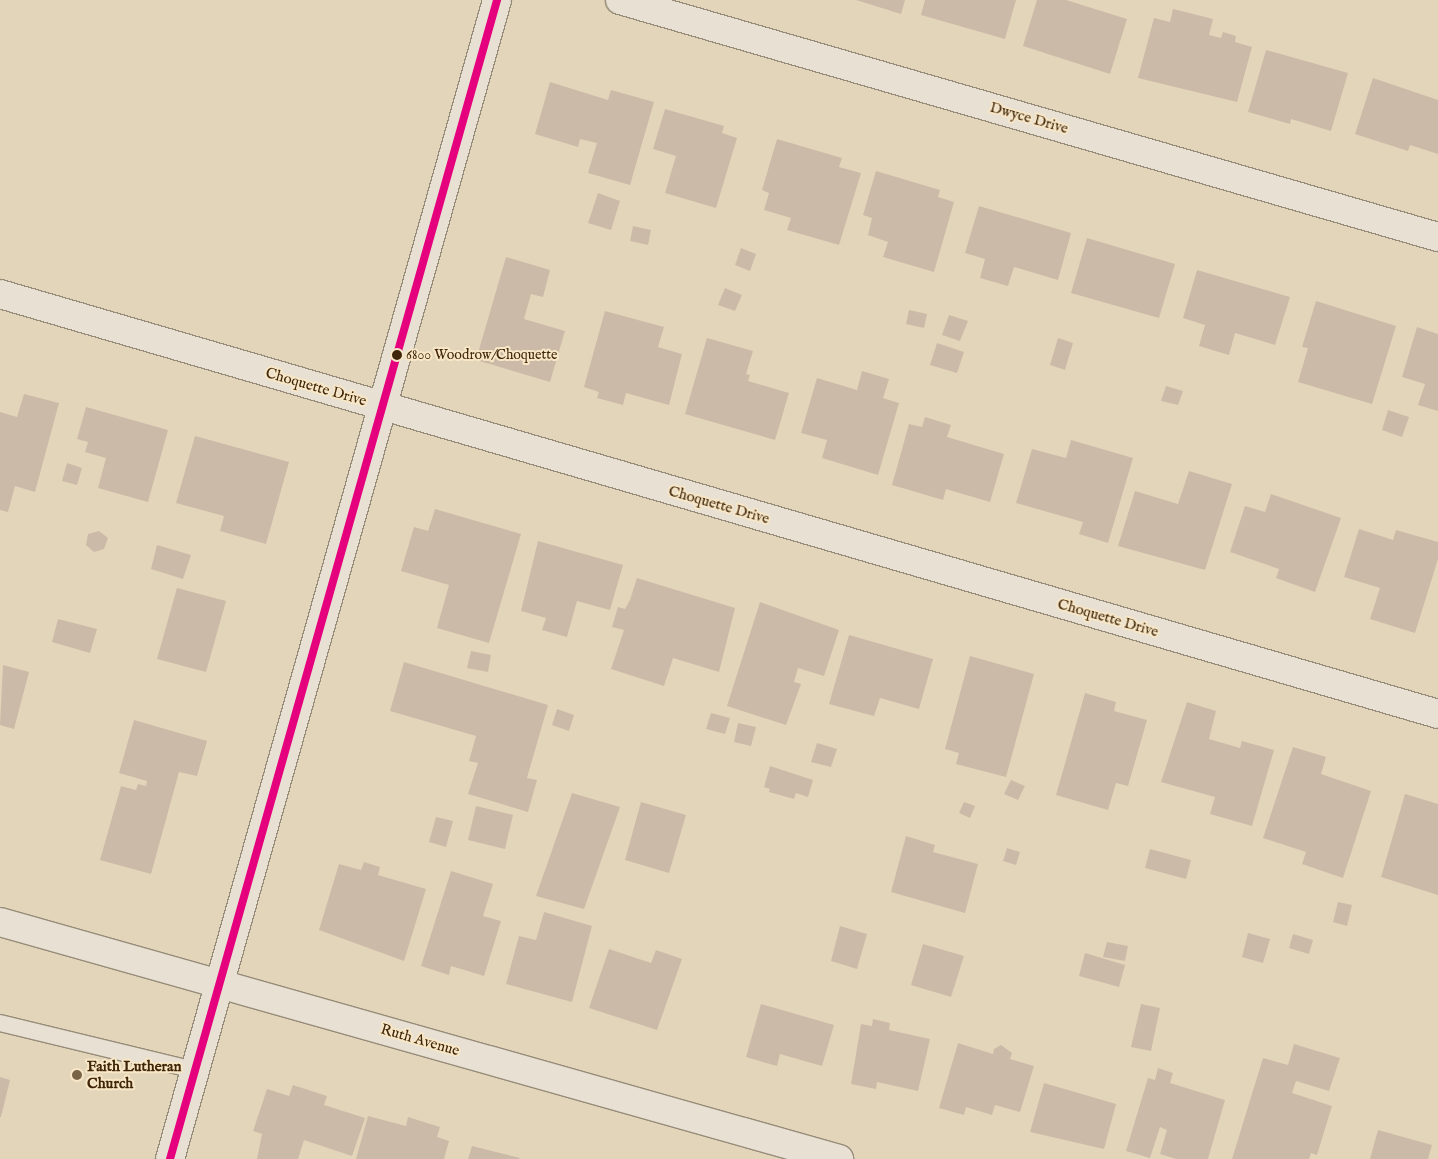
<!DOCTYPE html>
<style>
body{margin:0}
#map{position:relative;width:1438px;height:1159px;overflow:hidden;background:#e3d5ba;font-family:"IM FELL English",serif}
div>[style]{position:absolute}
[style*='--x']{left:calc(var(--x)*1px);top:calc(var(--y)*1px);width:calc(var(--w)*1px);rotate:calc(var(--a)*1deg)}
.building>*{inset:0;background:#ccbaa8}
.roads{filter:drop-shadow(1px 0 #978c79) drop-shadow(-1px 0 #978c79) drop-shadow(0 1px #978c79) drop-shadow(0 -1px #978c79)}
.lane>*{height:16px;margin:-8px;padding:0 8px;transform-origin:8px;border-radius:8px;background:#e7e0d3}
.street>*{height:28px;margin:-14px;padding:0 14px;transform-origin:14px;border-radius:14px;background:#e7e0d3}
.secondary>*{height:28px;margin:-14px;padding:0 14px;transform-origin:14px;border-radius:14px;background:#e7e0d3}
.bus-1>*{height:8px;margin:-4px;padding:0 4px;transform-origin:4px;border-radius:4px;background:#e5007d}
.dots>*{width:14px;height:14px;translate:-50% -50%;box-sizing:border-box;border:2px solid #f8e7c7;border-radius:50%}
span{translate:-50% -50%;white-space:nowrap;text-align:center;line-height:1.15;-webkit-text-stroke:4px #f8e7c7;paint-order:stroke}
.bus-label{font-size:14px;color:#3f2509}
.left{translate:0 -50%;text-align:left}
.street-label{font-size:15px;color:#3f2509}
.poi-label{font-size:15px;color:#3f2509;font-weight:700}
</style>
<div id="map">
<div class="building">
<div style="clip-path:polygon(856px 0,905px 0,901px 14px)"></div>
<div style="clip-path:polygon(925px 0,1016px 0,1005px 39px,921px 15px)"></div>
<div style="clip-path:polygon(1037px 0,1066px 0,1127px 19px,1110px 74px,1023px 46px)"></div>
<div style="clip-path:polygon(1173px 9px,1213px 19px,1209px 35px,1221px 38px,1223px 32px,1236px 36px,1235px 42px,1252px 47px,1237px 102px,1138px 78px,1154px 18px,1170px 22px)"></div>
<div style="clip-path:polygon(1266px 50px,1348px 73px,1331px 131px,1291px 119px,1290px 124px,1248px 112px)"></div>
<div style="clip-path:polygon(1373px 78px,1438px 100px,1438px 154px,1410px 145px,1408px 151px,1355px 134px)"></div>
<div style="clip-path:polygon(550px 82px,608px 100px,611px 90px,654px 102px,630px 185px,588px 173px,597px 143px,580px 139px,578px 147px,535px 134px)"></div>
<div style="clip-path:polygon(665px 109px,724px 126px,722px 133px,737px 138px,716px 208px,665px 193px,676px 156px,653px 149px)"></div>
<div style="clip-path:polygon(777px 139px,842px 158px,839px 167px,861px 173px,839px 245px,787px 230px,791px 218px,764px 210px,769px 193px,762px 190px)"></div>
<div style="clip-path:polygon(876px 171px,940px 190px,938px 197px,954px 202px,934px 272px,883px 257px,888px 242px,868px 235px,872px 218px,863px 215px)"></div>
<div style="clip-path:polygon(598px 193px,620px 201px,611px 230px,588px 223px)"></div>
<div style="clip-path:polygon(979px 206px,1071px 233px,1058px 280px,1014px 267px,1008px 286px,980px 278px,985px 259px,965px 253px)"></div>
<div style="clip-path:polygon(633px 226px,651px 230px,648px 245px,630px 241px)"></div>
<div style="clip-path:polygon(1087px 238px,1175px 264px,1159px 318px,1071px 293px)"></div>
<div style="clip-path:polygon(741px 248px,756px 254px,750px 271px,735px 265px)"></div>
<div style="clip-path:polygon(506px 257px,550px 270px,543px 297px,531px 294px,524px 319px,565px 331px,550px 382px,476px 360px)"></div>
<div style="clip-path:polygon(1197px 270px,1290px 297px,1275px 345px,1235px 333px,1229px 355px,1199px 346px,1205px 325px,1183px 318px)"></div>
<div style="clip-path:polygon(725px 288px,742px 295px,735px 311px,718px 305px)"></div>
<div style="clip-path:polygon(1316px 301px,1396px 326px,1372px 404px,1298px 382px,1308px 348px,1302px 347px)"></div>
<div style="clip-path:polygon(909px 310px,927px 314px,924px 328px,906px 324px)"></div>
<div style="clip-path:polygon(605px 311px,664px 327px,658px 347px,682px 354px,669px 405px,626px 393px,623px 405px,597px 398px,599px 392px,584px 387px)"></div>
<div style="clip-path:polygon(949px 315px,968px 321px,960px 341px,942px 335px)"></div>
<div style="clip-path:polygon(1417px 327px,1438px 334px,1438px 411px,1418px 405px,1425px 384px,1402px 377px)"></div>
<div style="clip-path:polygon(707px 338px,753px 351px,746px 374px,750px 375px,748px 381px,789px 393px,775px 440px,685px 414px)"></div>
<div style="clip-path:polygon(1058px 338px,1073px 343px,1065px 370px,1050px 365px)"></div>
<div style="clip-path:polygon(937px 343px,964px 352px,957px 373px,930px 365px)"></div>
<div style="clip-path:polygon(862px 371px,889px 379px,883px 398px,899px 403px,878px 475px,822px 458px,827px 440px,801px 433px,817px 378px,857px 390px)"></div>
<div style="clip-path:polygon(1166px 386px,1183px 391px,1178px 405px,1161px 401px)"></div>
<div style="clip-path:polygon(24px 394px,59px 403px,35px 492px,15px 486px,8px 512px,0 510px,0 412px,17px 417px)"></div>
<div style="clip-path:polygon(86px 407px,168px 430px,148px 502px,98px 488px,106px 458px,85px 452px,88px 442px,77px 439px)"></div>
<div style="clip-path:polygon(1388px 410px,1409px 417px,1402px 437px,1382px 430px)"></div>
<div style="clip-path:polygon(925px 417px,951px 425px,947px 437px,1004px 454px,990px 502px,946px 489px,943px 500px,892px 485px,909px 424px,922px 427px)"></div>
<div style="clip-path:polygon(195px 436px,289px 462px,266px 544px,220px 531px,224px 516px,176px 503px)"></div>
<div style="clip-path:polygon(1071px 440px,1133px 458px,1108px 543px,1079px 534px,1083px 522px,1016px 503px,1032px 449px,1066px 458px)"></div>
<div style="clip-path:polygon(67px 463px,82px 468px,77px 485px,62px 481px)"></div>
<div style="clip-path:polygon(1189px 471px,1232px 484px,1205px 570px,1118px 546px,1135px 491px,1178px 504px)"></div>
<div style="clip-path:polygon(1271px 494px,1341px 518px,1315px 592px,1276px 578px,1279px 569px,1230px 552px,1245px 506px,1265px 512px)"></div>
<div style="clip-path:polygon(435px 509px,521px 534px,489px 643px,437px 628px,449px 585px,401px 571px,414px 527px,428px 531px)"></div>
<div style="clip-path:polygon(1359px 529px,1393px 540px,1396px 530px,1438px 542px,1438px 559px,1415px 633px,1370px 619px,1380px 588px,1344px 577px)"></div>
<div style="clip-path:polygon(99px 531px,108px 538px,104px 549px,94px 552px,86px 545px,88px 534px)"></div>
<div style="clip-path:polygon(538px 541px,623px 565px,610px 610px,577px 601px,567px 637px,542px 630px,546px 618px,521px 611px)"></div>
<div style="clip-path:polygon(157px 545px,191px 555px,183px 579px,151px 569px)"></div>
<div style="clip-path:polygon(637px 578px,735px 608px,719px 672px,673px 658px,664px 686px,611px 669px,624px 630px,612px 627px,618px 607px,625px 609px,630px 600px)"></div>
<div style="clip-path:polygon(177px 588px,226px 601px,206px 672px,157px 659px)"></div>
<div style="clip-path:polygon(760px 602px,839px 630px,824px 676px,798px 668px,794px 682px,801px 684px,786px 725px,727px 706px)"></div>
<div style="clip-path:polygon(58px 619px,97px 629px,90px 653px,52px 642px)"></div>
<div style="clip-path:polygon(849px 635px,933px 659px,919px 709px,880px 698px,874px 716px,829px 704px)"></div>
<div style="clip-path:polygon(471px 651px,491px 655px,488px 672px,467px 668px)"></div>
<div style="clip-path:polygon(970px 656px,1034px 674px,1006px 777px,956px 764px,959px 753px,945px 749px)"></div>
<div style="clip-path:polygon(404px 662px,548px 705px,527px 778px,537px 780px,528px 812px,468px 794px,478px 763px,469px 761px,476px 736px,390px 711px)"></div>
<div style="clip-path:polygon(3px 665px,29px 672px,14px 729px,0 725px)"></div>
<div style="clip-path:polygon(1085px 693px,1116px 702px,1114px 711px,1147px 720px,1128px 786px,1116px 783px,1108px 810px,1056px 795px)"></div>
<div style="clip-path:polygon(1187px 702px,1216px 711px,1209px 739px,1240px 748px,1242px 741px,1274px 750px,1252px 826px,1210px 814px,1215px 797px,1161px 782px)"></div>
<div style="clip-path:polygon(557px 709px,574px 715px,569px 731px,552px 725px)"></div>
<div style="clip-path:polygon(711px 713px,730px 718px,725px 734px,706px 729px)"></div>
<div style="clip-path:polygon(134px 720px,207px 741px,197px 776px,179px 772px,151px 874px,100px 860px,121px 786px,136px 790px,138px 784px,146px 786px,147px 781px,119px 773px)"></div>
<div style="clip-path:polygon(738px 723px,756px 727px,751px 746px,734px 742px)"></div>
<div style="clip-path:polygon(817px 743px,837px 749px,831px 767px,811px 762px)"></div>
<div style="clip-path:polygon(1293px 747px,1326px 757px,1321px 774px,1371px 791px,1343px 878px,1302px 864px,1306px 852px,1263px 838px)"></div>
<div style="clip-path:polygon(770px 766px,813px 780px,808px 797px,796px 793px,794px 799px,769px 792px,770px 789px,764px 787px)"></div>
<div style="clip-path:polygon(1011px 780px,1025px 786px,1018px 800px,1004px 794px)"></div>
<div style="clip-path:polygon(572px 793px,620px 807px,584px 909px,536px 896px)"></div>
<div style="clip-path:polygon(1405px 794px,1438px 804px,1438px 895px,1381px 877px)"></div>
<div style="clip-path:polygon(641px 802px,686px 815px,669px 873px,625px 860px)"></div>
<div style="clip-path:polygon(964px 802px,975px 806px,970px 818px,959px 813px)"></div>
<div style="clip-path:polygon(476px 806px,513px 815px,505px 849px,468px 840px)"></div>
<div style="clip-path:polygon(436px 817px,453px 821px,446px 847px,429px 842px)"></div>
<div style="clip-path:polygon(906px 836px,935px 845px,933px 852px,978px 864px,965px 913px,891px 892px)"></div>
<div style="clip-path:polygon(1007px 848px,1020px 852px,1016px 865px,1003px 861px)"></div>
<div style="clip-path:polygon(1150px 849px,1191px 860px,1186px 879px,1145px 868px)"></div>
<div style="clip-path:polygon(364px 862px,380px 867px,378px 875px,426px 889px,404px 961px,319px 930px,339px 864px,361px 870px)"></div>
<div style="clip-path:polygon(451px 871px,493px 884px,483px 916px,501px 921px,484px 976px,451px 966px,449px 975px,421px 966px)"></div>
<div style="clip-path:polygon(1338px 902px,1352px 905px,1347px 926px,1333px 922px)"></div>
<div style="clip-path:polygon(544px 912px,592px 926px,572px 1002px,506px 984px,519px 936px,536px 940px)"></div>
<div style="clip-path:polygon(840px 926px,867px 934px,857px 969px,831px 961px)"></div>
<div style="clip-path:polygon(1248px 933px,1270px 939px,1263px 963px,1242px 957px)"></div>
<div style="clip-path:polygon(1293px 934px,1313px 940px,1309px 954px,1289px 948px)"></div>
<div style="clip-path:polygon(1107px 942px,1128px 946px,1125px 961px,1103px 957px)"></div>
<div style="clip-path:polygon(923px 944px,964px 956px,951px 997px,911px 985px)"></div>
<div style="clip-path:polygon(609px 949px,651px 963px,656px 950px,682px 959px,657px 1030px,589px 1008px)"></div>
<div style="clip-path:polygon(1085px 953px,1125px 965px,1119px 987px,1079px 976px)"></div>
<div style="clip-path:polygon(761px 1004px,834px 1025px,822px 1066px,780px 1054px,777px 1066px,746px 1057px)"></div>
<div style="clip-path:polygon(1141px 1004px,1160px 1008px,1151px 1051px,1131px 1047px)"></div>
<div style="clip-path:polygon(873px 1019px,890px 1023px,889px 1030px,930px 1039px,918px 1091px,877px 1082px,876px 1089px,851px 1084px,861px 1024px,872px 1026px)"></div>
<div style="clip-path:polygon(958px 1043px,993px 1054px,994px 1049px,1001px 1045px,1012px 1053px,1010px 1059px,1034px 1066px,1020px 1112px,995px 1105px,992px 1115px,966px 1107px,964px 1115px,939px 1108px)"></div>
<div style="clip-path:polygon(1294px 1044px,1340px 1058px,1329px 1091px,1296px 1081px,1292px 1093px,1332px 1106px,1317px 1155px,1311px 1153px,1309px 1159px,1232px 1159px,1263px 1058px,1288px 1065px)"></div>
<div style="clip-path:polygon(1158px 1068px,1173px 1073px,1170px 1083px,1225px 1100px,1208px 1159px,1176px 1159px,1160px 1154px,1167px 1130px,1160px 1127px,1150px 1158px,1126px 1151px,1148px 1078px,1155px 1080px)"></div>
<div style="clip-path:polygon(0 1077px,10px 1080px,1px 1117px,0 1117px)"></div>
<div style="clip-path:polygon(1044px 1083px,1116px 1104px,1104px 1149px,1030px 1132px)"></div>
<div style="clip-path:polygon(293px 1085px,327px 1096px,324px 1105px,365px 1118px,352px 1156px,304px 1140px,298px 1159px,257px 1159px,262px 1134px,253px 1131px,267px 1089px,289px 1096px)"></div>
<div style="clip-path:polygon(368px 1116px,406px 1126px,408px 1117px,440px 1127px,437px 1137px,449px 1141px,444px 1159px,356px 1159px)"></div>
<div style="clip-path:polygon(1378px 1130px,1432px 1145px,1428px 1159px,1370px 1159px)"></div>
<div style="clip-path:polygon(472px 1146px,520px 1158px,519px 1159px,468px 1159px)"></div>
</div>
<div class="roads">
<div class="lane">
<div style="--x:0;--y:1023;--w:201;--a:13.6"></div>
</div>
<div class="street">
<div style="--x:620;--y:0;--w:852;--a:16.16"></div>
<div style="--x:0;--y:294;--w:1498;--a:16.28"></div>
<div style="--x:0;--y:922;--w:872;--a:15.77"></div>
</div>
<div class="secondary">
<div style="--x:170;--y:1159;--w:1204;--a:-74.24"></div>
</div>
</div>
<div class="bus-1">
<div style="--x:170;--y:1159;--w:1204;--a:-74.24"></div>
</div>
<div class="dots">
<div style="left:397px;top:355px;background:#3f2509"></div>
<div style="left:77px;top:1075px;background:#786347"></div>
</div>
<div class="bus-label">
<span class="left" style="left:406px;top:355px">6800 Woodrow/Choquette</span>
</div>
<div class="street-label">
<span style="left:1029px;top:118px;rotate:16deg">Dwyce Drive</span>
<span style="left:316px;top:387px;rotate:16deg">Choquette Drive</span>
<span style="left:719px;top:505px;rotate:16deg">Choquette Drive</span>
<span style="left:1108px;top:618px;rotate:16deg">Choquette Drive</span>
<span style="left:420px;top:1040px;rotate:16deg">Ruth Avenue</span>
</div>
<div class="poi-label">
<span class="left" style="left:87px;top:1075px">Faith Lutheran<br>Church</span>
</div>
</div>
